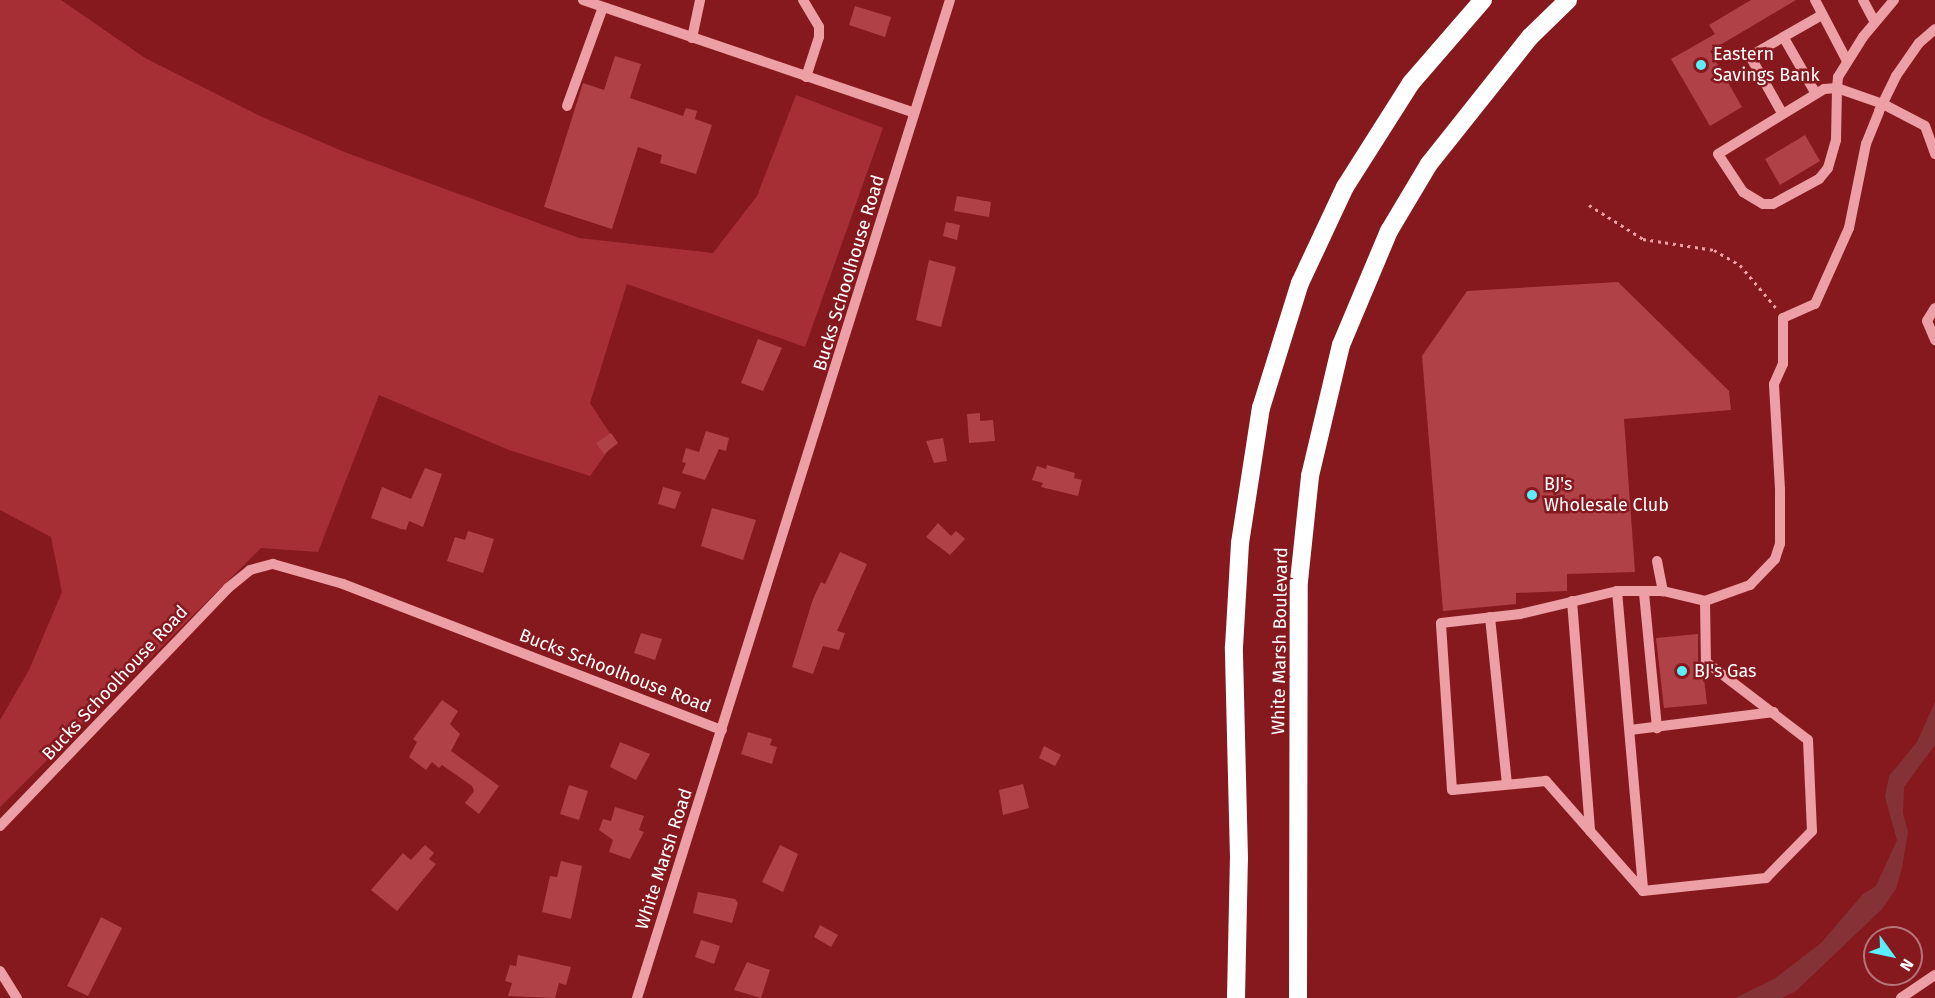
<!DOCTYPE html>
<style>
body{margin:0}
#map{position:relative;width:1935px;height:998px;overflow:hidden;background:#86191e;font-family:"Fira Sans",sans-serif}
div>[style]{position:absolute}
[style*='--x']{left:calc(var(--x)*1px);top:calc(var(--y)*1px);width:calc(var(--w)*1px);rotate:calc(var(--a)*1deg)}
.green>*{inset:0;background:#a62f36}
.water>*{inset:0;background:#843236}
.building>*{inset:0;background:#af4147}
.path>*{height:3px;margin-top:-1.5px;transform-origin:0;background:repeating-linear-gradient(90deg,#ec9fa4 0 3px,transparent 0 7.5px)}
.minor>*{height:10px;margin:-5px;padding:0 5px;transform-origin:5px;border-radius:5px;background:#ec9fa4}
.highway>*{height:18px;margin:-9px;padding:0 9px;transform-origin:9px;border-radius:9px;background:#fff}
.dots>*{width:16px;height:16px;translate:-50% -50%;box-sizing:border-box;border:3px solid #86191e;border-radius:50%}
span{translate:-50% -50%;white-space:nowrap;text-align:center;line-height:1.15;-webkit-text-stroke:5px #86191e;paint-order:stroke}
.poi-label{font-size:18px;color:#fff}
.left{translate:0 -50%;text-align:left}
.street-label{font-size:18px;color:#fff}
.north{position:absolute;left:1863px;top:926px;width:60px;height:60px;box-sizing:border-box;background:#86191e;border:2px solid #b67578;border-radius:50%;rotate:123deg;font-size:16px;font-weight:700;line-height:24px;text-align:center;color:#fff}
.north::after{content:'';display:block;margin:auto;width:21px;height:27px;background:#5beeff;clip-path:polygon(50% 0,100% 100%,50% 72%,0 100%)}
</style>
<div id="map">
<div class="green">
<div style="clip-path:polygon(0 0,61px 0,145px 58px,260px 116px,347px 153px,579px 238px,713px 253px,757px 196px,796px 95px,883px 128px,805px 347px,627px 284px,590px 403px,615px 441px,590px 476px,509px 450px,379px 395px,318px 552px,261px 548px,0 807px,0 720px,29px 670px,62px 592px,51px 537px,0 510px)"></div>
</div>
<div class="water">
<div style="clip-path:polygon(1935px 702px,1935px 745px,1904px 787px,1903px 813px,1908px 832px,1902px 868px,1896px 889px,1882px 909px,1796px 991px,1782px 998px,1735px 998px,1774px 979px,1821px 943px,1863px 894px,1876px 886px,1897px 840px,1885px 797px,1889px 776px,1917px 742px)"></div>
</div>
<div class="building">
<div style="clip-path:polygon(1751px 0,1796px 0,1710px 51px,1742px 107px,1710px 126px,1671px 59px,1715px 34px,1709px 25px)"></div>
<div style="clip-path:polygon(855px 6px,891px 17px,885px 37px,849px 25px)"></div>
<div style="clip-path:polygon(615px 56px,641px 64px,630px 98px,683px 116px,686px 108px,697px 111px,695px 119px,712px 125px,696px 174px,660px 163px,662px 155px,638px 147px,612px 229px,544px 207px,583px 83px,604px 90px)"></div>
<div style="clip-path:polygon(1805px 135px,1820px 161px,1780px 185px,1765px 159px)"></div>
<div style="clip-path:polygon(957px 196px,991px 202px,989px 217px,954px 211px)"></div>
<div style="clip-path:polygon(946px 222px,960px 225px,957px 240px,943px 236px)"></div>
<div style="clip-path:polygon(929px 260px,956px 267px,941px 327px,916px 320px)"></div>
<div style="clip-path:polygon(1618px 282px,1729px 391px,1731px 410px,1624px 419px,1635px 572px,1567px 574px,1567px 591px,1516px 593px,1516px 604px,1443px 611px,1422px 356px,1467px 291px)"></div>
<div style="clip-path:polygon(758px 339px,782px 348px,763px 391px,741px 383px)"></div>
<div style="clip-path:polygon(980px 413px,980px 421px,993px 420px,995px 441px,969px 443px,967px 414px)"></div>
<div style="clip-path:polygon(706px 431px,729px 438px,726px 451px,719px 449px,705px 480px,682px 473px,686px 463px,682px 462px,686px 448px,699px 452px)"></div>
<div style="clip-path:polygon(611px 433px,618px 443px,604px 454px,596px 443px)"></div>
<div style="clip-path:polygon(943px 438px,947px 461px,934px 463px,926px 441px)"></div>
<div style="clip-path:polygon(1047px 465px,1075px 473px,1074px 478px,1082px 480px,1078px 496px,1041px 487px,1043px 483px,1032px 480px,1037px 466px,1046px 469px)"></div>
<div style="clip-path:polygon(425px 468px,442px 474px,423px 527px,409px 521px,406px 530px,401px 529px,371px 518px,382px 487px,411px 499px)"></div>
<div style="clip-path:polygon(663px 487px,681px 492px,675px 509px,658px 504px)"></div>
<div style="clip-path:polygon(712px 508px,756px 520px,743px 560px,701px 546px)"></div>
<div style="clip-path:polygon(938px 523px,951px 536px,956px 531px,965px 539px,950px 555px,926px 537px)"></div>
<div style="clip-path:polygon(468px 531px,494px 539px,483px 573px,447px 561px,455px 537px,465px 540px)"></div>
<div style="clip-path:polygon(840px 552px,867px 564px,837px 631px,845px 633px,839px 650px,823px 646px,813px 674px,792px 667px,813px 599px,821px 582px,825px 584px)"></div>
<div style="clip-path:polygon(641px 633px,662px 639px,655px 660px,634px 653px)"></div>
<div style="clip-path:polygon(1698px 634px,1698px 662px,1703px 669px,1707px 704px,1664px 708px,1656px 638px)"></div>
<div style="clip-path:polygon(442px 700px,458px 711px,450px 724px,460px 734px,451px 751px,499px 786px,479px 814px,465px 803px,474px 791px,472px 786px,442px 765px,439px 768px,432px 762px,426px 770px,409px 757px,417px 742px,413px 739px)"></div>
<div style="clip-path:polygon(748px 732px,772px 739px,770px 745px,777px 747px,772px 764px,741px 754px)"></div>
<div style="clip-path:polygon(620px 742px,650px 754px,636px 780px,610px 767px)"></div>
<div style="clip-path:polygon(1044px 746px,1061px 755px,1055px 766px,1039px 758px)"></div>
<div style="clip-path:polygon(1023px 784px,1029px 808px,1003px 815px,999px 790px)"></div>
<div style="clip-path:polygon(569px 785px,588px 791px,579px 820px,560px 814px)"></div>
<div style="clip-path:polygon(615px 807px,644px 816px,639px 830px,644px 832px,630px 859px,609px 852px,613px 840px,599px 830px,603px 819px,611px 821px)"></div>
<div style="clip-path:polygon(425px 845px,434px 853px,429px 859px,436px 864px,397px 911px,371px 890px,403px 853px,411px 860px)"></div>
<div style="clip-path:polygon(780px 845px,798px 854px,783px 892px,762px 882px)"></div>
<div style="clip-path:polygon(561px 861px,582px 866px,571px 919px,542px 912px,550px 876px,557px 877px)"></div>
<div style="clip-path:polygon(698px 892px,735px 899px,738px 903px,732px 923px,693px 913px)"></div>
<div style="clip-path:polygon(101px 917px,122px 928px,88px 996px,67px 986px)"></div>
<div style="clip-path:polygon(820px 925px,838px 935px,831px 947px,814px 937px)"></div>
<div style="clip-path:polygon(701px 940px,720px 946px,714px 964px,695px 957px)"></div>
<div style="clip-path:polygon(518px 955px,571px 967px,566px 985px,559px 983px,555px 998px,508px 996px,512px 983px,505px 981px,510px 965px,516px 966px)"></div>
<div style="clip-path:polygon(747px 962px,770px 970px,761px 998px,734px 990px)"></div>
</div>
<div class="path">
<div style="--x:1589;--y:205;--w:64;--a:32.2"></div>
<div style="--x:1643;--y:239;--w:72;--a:8.8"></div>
<div style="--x:1714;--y:250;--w:30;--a:30"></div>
<div style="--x:1740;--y:265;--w:57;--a:49.9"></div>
</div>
<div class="minor">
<div style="--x:583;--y:0;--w:350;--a:18.8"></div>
<div style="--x:803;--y:0;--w:31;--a:59"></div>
<div style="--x:819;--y:27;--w:10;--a:90"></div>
<div style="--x:819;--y:37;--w:42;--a:108"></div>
<div style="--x:1815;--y:0;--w:69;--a:62.3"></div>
<div style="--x:1863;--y:0;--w:24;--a:62"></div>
<div style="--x:1894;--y:0;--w:48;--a:130"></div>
<div style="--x:1863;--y:37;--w:47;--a:122"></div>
<div style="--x:1838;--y:77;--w:11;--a:95"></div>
<div style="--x:1837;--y:88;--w:52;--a:91.1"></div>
<div style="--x:1836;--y:140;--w:29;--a:106"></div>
<div style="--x:1828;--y:168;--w:14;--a:129"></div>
<div style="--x:1819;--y:179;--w:52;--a:151.5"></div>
<div style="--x:1773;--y:204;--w:10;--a:180"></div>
<div style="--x:1763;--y:204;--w:23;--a:-149"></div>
<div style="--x:1743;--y:192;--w:45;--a:-123.3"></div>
<div style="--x:1718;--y:154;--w:124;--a:-31.5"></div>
<div style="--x:1824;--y:89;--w:13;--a:-4"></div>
<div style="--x:1837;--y:88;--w:49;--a:19.2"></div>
<div style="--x:1883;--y:104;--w:47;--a:27.6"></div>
<div style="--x:1925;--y:126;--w:30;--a:70"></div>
<div style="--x:692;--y:38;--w:39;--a:-78"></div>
<div style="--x:1784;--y:38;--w:64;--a:60.3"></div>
<div style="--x:567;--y:106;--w:105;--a:-70"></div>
<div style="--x:1782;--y:113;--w:65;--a:-119.3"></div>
<div style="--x:1750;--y:56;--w:83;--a:-29.7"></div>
<div style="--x:1935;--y:308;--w:15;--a:122"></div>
<div style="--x:1927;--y:321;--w:21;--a:67"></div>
<div style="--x:1657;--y:561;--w:31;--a:79"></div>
<div style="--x:1617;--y:591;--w:301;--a:85"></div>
<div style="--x:1644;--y:593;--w:136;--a:84.5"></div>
<div style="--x:1572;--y:601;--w:231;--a:85.5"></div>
<div style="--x:1705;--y:601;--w:61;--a:89.1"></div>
<div style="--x:1706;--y:662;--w:128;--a:37.4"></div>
<div style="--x:1808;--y:740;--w:91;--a:87.5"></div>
<div style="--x:1812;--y:831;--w:66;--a:134.4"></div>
<div style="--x:1766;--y:878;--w:124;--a:174"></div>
<div style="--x:1643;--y:891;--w:147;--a:-131.4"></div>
<div style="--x:1546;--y:781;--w:94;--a:174.5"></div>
<div style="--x:1452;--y:790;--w:167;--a:-93.8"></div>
<div style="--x:1441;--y:623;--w:80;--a:-6.5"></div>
<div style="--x:1520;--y:614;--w:100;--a:-13.3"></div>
<div style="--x:1617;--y:591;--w:46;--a:0"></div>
<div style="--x:1663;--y:591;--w:43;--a:13.4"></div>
<div style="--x:1705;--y:601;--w:48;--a:-19.6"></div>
<div style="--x:1750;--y:585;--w:36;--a:-46"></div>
<div style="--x:1775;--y:559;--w:16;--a:-72"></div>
<div style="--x:1780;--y:544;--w:55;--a:-90"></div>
<div style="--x:1780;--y:489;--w:105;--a:-93.3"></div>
<div style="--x:1774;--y:384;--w:22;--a:-66"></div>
<div style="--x:1783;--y:364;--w:46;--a:-90"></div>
<div style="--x:1783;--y:318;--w:35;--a:-24"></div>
<div style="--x:1815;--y:304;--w:83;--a:-65.9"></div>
<div style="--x:1849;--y:228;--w:86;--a:-78.6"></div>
<div style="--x:1866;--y:144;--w:35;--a:-68"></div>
<div style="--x:1879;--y:111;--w:39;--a:-64"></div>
<div style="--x:1896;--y:76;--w:40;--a:-55.1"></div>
<div style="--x:1919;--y:43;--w:21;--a:-41"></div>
<div style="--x:1490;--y:617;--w:168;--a:84.2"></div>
<div style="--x:1630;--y:730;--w:145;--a:-7.1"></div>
<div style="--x:0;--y:826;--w:330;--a:-46.2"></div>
<div style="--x:228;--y:588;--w:28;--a:-39"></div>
<div style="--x:250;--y:570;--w:24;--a:-15"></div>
<div style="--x:273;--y:564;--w:73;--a:15.9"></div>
<div style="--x:343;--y:584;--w:406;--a:21.1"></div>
<div style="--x:0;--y:971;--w:32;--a:58"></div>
<div style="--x:637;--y:998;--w:1046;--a:-72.59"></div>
<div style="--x:1901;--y:998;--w:41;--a:-34.1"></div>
</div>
<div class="highway">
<div style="--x:1236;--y:998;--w:139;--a:-88.8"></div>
<div style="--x:1239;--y:859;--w:212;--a:-91.4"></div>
<div style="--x:1234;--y:647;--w:104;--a:-86.7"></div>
<div style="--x:1240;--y:543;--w:137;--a:-81.2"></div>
<div style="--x:1261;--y:408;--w:131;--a:-72.7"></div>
<div style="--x:1300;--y:283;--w:106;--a:-64.9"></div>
<div style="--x:1345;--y:187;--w:123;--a:-57.6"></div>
<div style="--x:1411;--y:83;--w:110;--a:-49.1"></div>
<div style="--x:1298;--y:998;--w:417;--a:-89.9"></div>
<div style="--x:1299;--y:581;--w:106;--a:-84"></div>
<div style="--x:1310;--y:476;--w:135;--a:-76.7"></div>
<div style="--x:1341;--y:345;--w:124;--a:-67.2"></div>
<div style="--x:1389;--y:231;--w:78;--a:-59.2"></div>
<div style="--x:1429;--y:164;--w:162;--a:-51.5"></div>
<div style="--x:1530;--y:37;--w:53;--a:-44.2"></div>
</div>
<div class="dots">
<div style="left:1701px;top:65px;background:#5beeff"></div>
<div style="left:1532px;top:495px;background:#5beeff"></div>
<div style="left:1682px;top:671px;background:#5beeff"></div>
</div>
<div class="poi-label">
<span class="left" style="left:1713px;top:65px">Eastern<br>Savings Bank</span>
<span class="left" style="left:1544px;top:495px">BJ's<br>Wholesale Club</span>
<span class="left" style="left:1694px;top:671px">BJ's Gas</span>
</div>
<div class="street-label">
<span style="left:849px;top:273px;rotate:-73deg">Bucks Schoolhouse Road</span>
<span style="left:1280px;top:641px;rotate:-89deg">White Marsh Boulevard</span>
<span style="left:615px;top:671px;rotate:21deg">Bucks Schoolhouse Road</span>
<span style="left:115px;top:683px;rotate:-47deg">Bucks Schoolhouse Road</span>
<span style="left:664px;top:859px;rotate:-72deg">White Marsh Road</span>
</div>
<div class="north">N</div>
</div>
